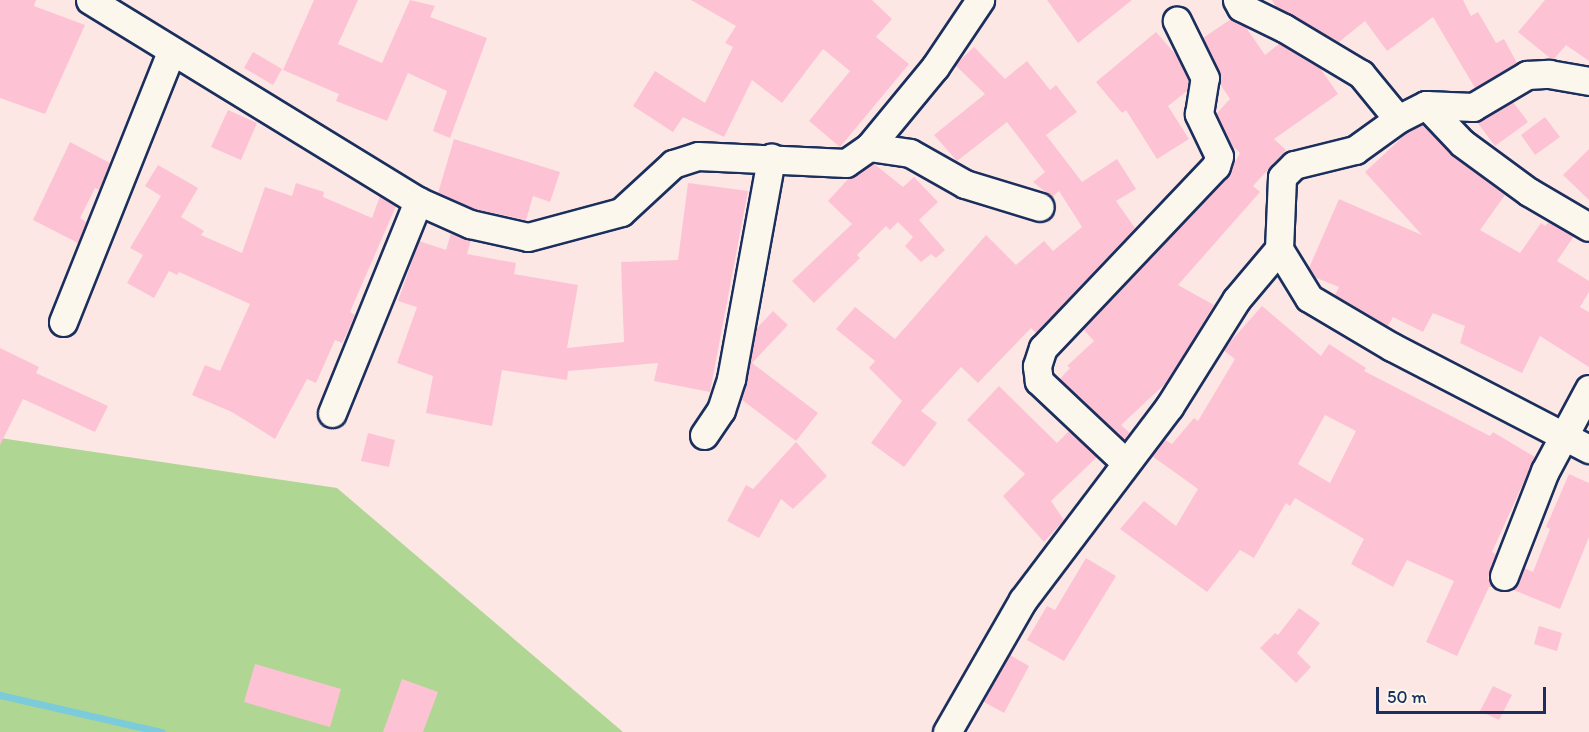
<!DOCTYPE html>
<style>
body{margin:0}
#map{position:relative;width:1589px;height:732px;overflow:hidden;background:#fce7e5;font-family:Itim,sans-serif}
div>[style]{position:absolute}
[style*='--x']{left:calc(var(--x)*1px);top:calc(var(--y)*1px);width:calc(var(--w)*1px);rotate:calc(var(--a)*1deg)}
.green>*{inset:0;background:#afd692}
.stream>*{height:7px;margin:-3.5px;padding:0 3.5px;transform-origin:3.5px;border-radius:3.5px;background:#7ccbda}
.building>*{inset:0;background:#fdc3d5}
.roads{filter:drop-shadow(2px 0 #1b2f5e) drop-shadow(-2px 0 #1b2f5e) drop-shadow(0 2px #1b2f5e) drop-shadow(0 -2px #1b2f5e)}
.street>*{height:27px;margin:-13.5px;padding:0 13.5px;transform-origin:13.5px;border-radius:13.5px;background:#fbf7ec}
span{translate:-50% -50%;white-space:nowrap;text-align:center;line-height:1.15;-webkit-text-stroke:4.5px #fbf7ec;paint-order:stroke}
.scale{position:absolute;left:1376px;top:687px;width:170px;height:27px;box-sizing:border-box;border:3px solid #1b2f5e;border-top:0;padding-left:8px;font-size:18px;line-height:21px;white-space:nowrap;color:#1b2f5e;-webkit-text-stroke:4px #fbf7ec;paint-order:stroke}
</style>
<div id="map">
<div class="green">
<div style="clip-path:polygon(0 438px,337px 488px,623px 732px,0 732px)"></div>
</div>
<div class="stream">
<div style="--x:0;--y:695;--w:166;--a:12.9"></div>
</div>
<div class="building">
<div style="clip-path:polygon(0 0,36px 0,34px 6px,85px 25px,45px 114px,0 98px)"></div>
<div style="clip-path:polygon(314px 0,358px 0,338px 44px,382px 63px,410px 0,435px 6px,430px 17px,487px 38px,450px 138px,433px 131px,447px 91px,408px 73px,387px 121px,336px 101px,339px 94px,283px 70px)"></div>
<div style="clip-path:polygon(691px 0,872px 0,892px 19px,876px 37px,909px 64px,840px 147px,809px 121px,850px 71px,823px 49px,782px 103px,752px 80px,724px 137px,683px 117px,673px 132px,633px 106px,655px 71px,705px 103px,733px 47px,725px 43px,736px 26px)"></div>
<div style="clip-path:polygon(1047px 0,1132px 0,1078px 43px)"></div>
<div style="clip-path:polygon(1272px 0,1463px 0,1471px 16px,1478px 12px,1496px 43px,1504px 39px,1517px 63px,1475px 88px,1433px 17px,1387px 51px,1365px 21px,1339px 42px,1276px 7px)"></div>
<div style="clip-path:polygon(1545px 0,1589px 0,1589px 61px,1566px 45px,1554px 59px,1550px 58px,1518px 32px)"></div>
<div style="clip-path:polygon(1231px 19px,1245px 26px,1265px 55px,1279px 44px,1320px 68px,1338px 94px,1274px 139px,1286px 150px,1253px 186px,1260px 192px,1178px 285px,1214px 305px,1166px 383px,1121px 425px,1130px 433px,1124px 440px,1060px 379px,1070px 368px,1067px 366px,1094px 341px,1083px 329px,1227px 177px,1240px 153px,1232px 146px,1216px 114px,1230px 99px,1220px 84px,1219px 71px,1203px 38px)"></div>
<div style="clip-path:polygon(1156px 32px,1177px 56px,1189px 80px,1187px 91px,1168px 106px,1189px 139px,1157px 159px,1126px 110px,1122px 113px,1096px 82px)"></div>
<div style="clip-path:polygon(974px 47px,1005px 79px,1027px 61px,1050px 90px,1056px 85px,1077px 112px,1046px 135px,1082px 182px,1117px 159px,1136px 189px,1116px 201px,1135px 228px,1036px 333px,1031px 328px,978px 383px,961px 367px,921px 411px,937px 423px,904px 467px,871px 443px,902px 401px,869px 368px,875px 361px,836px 329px,855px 307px,895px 339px,986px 235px,1016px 265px,1044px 241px,1053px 251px,1082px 227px,1059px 191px,1052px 197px,1033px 182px,1045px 172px,1007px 122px,957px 161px,934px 135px,985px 94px,955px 65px)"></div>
<div style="clip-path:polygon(253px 52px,282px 69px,273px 85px,244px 68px)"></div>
<div style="clip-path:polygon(1513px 102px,1528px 122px,1495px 146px,1477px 122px)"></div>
<div style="clip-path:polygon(228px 110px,257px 123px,241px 160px,211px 147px)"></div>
<div style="clip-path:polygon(1545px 117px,1560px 137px,1535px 155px,1521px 135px)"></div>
<div style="clip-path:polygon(1423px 124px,1453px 156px,1505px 195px,1480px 230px,1520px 253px,1541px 223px,1545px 226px,1549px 222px,1574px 236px,1557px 261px,1589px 281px,1589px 292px,1580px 307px,1589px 312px,1589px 367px,1540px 336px,1522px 373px,1460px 343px,1465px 326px,1433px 313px,1423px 332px,1393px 317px,1388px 326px,1335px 295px,1339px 287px,1314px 277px,1309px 268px,1339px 199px,1422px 235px,1365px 172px,1408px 132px)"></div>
<div style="clip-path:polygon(454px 139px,560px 172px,550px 202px,533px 196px,526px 220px,475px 209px,438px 193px)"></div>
<div style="clip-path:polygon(70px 142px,110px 163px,99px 190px,95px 188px,80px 218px,86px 222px,78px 243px,33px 220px)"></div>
<div style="clip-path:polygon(1589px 149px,1589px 200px,1563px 175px)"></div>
<div style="clip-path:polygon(873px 163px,903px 187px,914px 177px,938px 202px,919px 220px,945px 250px,936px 258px,931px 254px,921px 262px,905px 246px,913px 237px,898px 222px,890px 230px,886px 226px,857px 255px,860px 258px,814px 303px,792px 281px,852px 224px,828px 201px,849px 178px)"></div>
<div style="clip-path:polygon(158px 165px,198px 188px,181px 217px,204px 231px,201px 235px,242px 253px,265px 187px,292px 196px,296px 183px,324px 192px,323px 197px,372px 218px,380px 196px,396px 206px,350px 312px,355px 315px,347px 333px,342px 343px,335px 340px,316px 383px,307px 379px,275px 439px,232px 412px,192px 395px,205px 365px,220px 371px,250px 304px,179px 272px,177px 275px,169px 271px,154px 298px,127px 283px,143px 255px,130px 248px,161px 196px,145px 186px)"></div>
<div style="clip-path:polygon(688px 183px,748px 191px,710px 392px,654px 381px,658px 363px,568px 371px,567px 380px,502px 370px,492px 426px,426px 413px,433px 376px,397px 363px,417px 307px,398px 301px,419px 241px,446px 250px,451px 233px,471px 240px,467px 254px,516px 263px,514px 274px,578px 285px,567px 348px,624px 342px,621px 262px,678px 260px)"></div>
<div style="clip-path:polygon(evenodd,1262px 306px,1321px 356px,1329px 344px,1366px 368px,1364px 371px,1490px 436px,1493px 432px,1535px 457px,1492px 552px,1496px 554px,1488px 578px,1494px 587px,1489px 587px,1457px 656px,1426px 642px,1454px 581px,1407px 560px,1393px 587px,1351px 564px,1364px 539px,1295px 498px,1290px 506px,1286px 503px,1254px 558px,1240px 550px,1207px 592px,1120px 529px,1144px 501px,1176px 526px,1198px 489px,1152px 456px,1164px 439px,1172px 444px,1194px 418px,1198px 421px,1235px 359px,1223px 350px,1262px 306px,1325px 415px,1356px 431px,1330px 483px,1298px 464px,1325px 415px)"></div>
<div style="clip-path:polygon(773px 311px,788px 325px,752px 363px,818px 413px,796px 441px,741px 399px,756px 329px)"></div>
<div style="clip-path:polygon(0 348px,39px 367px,36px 373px,108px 406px,95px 432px,23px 399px,0 445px)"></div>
<div style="clip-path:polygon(999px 386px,1057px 443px,1069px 431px,1097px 457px,1051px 501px,1064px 520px,1044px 542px,1003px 496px,1025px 474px,967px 420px)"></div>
<div style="clip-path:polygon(368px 433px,395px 440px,389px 467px,361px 461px)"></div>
<div style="clip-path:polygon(796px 442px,827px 476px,793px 509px,781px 499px,759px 538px,727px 521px,746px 485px,753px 489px)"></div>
<div style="clip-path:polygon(1569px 474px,1589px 483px,1589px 537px,1560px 609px,1511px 589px,1524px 568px,1533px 572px,1550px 529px,1546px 527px)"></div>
<div style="clip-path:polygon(1086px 558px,1116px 576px,1064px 661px,1027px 640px,1047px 606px,1055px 610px)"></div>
<div style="clip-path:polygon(1299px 608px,1320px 623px,1297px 653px,1311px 667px,1296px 683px,1260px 648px,1275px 633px,1278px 635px)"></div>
<div style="clip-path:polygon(1539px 626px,1562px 633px,1557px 651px,1534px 644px)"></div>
<div style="clip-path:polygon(1010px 655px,1029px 666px,1004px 713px,984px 702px)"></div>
<div style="clip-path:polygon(255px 664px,341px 689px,330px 727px,244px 702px)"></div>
<div style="clip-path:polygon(402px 679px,438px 692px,423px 732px,383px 732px)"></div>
<div style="clip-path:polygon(1493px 686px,1512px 695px,1499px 720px,1480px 711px)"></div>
</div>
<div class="roads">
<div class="street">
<div style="--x:90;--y:0;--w:385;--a:31.5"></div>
<div style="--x:418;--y:201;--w:57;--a:23.9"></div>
<div style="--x:470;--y:224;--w:59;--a:12.6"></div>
<div style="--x:528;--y:237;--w:96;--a:-15"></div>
<div style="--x:621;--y:212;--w:71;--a:-42.7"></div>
<div style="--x:673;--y:164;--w:26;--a:-18"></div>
<div style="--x:698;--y:156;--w:148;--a:2.7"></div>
<div style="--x:846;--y:163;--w:28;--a:-35"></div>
<div style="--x:869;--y:147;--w:104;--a:-50.5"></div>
<div style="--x:935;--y:67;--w:81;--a:-56.1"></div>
<div style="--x:1237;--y:0;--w:8;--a:60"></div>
<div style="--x:1241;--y:7;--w:48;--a:26"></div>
<div style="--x:1284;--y:28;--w:90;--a:30.9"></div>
<div style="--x:1361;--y:74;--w:58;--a:50.6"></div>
<div style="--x:1426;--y:105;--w:52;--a:46.5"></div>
<div style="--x:1462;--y:143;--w:83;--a:36.2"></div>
<div style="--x:1529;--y:192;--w:69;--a:30.3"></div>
<div style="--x:869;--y:147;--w:41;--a:8.3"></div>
<div style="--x:910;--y:153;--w:63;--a:29.4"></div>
<div style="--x:965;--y:184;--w:78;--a:17"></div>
<div style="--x:1279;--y:249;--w:72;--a:-87.6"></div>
<div style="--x:1282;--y:177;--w:17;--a:-45"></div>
<div style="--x:1294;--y:165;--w:63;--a:-13.8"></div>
<div style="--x:1355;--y:150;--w:53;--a:-35.8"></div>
<div style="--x:1398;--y:119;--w:31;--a:-27"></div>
<div style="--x:1426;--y:105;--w:47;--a:2.4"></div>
<div style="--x:1473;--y:107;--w:63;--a:-30.7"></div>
<div style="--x:1527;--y:75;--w:22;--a:-3"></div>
<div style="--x:1549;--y:74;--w:41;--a:9.9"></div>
<div style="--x:63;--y:322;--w:291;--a:-68.2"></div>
<div style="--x:332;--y:413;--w:229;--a:-67.9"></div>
<div style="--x:704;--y:435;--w:30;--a:-56"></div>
<div style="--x:721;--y:410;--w:33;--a:-72"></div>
<div style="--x:731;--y:379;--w:225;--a:-79.7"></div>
<div style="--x:1126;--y:463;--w:120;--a:-136.7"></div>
<div style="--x:1039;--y:381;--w:15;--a:-98"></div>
<div style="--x:1037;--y:366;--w:19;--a:-72"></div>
<div style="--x:1043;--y:348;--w:251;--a:-46.5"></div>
<div style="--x:1216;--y:166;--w:10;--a:-73"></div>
<div style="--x:1219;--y:156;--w:47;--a:-115.5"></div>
<div style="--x:1199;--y:114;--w:36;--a:-81"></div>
<div style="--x:1205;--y:78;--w:64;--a:-116.2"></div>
<div style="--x:1504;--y:576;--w:113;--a:-68.7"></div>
<div style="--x:1545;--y:471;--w:93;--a:-61.8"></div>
<div style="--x:947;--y:732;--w:152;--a:-60.1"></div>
<div style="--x:1023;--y:600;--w:242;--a:-52.9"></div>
<div style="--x:1169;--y:407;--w:126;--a:-57.9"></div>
<div style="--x:1236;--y:300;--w:67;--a:-49.9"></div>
<div style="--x:1279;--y:249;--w:57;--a:58.5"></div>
<div style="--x:1309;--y:298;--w:96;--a:30.6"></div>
<div style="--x:1392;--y:347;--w:222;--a:27.4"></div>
</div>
</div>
<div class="scale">50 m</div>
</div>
